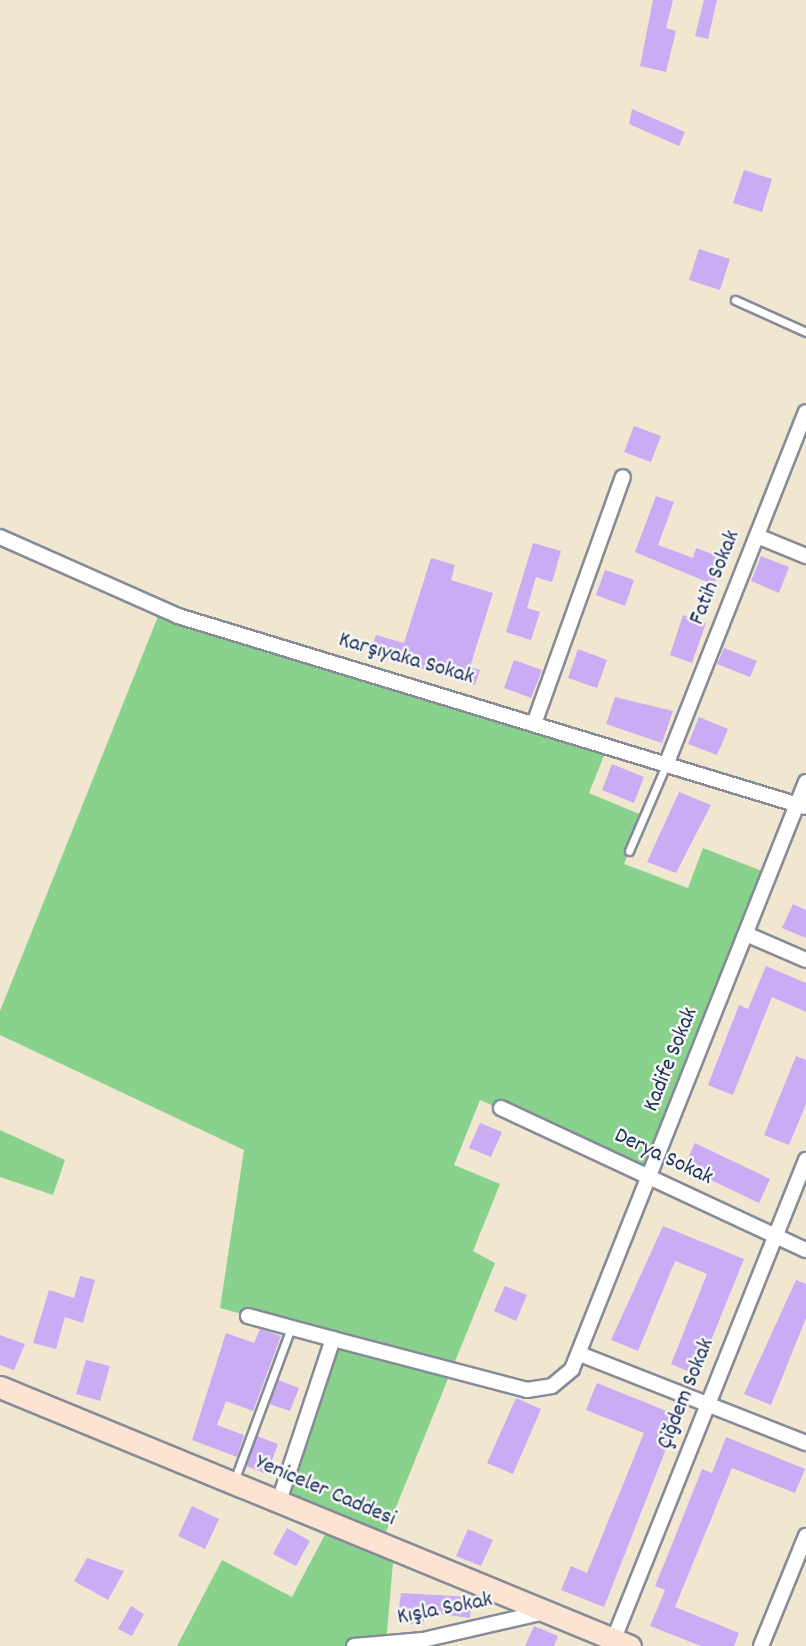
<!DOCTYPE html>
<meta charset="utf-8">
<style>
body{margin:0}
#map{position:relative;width:806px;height:1646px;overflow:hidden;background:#f1e7d1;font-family:Dekko,sans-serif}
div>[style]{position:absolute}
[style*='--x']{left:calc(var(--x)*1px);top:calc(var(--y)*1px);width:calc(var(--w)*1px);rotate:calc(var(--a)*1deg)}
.green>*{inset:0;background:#89d28e}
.building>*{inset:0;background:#caacf5}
.roads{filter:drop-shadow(2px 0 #868b98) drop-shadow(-2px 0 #868b98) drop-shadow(0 2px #868b98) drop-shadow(0 -2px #868b98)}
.lane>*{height:7px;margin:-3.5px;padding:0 3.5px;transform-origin:3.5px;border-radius:3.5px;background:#fff}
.street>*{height:14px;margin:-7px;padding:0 7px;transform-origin:7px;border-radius:7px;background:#fff}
.secondary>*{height:21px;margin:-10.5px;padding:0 10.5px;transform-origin:10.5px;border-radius:10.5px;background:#fde3d1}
span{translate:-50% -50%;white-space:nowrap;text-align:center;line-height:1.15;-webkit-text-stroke:5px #f6f6f2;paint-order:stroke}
.street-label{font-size:23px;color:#1b2f5e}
</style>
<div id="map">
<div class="green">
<div style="clip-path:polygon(161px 609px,609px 743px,589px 793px,644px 816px,624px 864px,688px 888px,703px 848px,770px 874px,650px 1177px,480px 1100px,454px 1165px,500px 1184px,473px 1251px,495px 1263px,381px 1544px,394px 1550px,386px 1644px,423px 1640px,438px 1646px,177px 1646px,222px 1560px,292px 1597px,330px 1525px,279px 1501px,333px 1339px,220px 1308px,244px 1150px,0 1035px,0 1011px)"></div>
<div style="clip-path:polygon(0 1130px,65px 1160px,53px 1195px,0 1177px)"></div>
</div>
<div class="building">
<div style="clip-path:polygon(653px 0,673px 0,666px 28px,676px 31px,666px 72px,640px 66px)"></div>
<div style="clip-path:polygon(704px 0,717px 0,708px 39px,695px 36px)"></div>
<div style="clip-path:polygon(632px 109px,685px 132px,679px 146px,629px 124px)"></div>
<div style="clip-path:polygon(744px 170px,772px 179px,762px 212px,733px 203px)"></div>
<div style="clip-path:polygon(699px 249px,730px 259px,720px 290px,689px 280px)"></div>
<div style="clip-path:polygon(634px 426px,661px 436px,651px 462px,624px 452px)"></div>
<div style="clip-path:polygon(656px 496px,674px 502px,658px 545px,693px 558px,696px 548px,724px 558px,714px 585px,635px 552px)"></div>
<div style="clip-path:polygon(533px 543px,561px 551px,552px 582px,536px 577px,527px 608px,540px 612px,531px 640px,506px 632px)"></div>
<div style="clip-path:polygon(761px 556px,789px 567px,779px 593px,751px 581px)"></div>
<div style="clip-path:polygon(431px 558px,455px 565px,451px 580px,493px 593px,470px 667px,480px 670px,475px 685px,370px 653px,376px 635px,404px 643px)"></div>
<div style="clip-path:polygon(605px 570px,634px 580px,625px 606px,596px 595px)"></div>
<div style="clip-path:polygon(683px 615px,706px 623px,692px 663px,670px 655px)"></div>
<div style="clip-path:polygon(724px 648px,757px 661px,750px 677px,717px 664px)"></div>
<div style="clip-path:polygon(578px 649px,607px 660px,597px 688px,568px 678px)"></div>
<div style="clip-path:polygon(514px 660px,542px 670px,531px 698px,504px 688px)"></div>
<div style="clip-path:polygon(615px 697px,673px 711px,662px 743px,606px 724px)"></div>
<div style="clip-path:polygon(699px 717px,728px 729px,717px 755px,688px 744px)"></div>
<div style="clip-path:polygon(612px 764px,644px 777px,634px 803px,602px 790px)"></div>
<div style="clip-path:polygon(679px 792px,711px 805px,676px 873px,647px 862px)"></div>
<div style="clip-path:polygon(793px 904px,806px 910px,806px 938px,782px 928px)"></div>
<div style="clip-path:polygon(766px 966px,806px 983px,806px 1012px,772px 997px,733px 1095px,708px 1085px,739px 1005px,748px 1009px)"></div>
<div style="clip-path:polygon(796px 1056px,806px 1060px,806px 1104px,789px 1145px,764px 1135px)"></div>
<div style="clip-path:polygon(480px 1123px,502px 1132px,491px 1157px,469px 1148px)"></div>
<div style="clip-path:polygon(695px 1143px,770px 1179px,759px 1203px,684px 1167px)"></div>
<div style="clip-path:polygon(663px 1226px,744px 1259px,697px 1375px,671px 1364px,707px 1274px,693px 1268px,675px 1261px,638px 1351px,611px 1340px)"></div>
<div style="clip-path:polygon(80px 1276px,95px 1280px,83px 1323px,65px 1317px,56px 1349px,33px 1343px,49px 1290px,74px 1298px)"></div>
<div style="clip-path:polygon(796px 1280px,806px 1284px,806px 1318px,771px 1405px,744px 1394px)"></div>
<div style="clip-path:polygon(505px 1286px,527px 1295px,516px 1321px,494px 1311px)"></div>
<div style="clip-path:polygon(260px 1329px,281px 1336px,253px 1411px,226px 1401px,217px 1425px,244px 1435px,237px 1457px,192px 1440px,226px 1333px,254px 1343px)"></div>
<div style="clip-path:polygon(0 1335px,25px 1344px,14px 1370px,0 1365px)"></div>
<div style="clip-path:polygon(86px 1360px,110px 1366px,100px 1401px,76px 1394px)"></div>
<div style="clip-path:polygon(278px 1380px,299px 1388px,290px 1411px,269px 1404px)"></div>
<div style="clip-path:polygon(597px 1383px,679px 1416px,604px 1607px,561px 1590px,571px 1566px,587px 1573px,644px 1433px,586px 1410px)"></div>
<div style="clip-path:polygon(516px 1398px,541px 1409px,513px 1474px,487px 1463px)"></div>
<div style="clip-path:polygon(257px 1436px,278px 1444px,267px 1474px,246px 1466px)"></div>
<div style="clip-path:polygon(726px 1437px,805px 1469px,795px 1493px,732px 1468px,675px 1607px,739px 1633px,734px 1646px,701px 1646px,650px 1626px,665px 1590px,655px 1586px,671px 1547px,702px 1469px,712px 1473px)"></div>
<div style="clip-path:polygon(192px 1506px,219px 1519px,205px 1549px,178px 1536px)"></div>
<div style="clip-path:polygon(287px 1528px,310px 1541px,296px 1566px,273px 1554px)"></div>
<div style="clip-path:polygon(468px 1529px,493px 1540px,481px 1566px,456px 1556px)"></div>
<div style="clip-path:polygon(87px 1558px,124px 1571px,108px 1600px,74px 1581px)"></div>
<div style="clip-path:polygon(401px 1593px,472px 1597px,470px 1618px,425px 1612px,423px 1625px,397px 1622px)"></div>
<div style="clip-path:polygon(131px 1606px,144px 1614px,132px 1636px,118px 1629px)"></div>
<div style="clip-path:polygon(534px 1626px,558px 1636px,554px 1646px,525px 1646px)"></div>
</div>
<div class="roads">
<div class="lane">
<div style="--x:735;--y:300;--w:78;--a:24.3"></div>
<div style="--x:629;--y:851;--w:94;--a:-66.7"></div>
<div style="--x:234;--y:1481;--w:163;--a:-69.6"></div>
</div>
<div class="street">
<div style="--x:757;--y:536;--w:53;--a:22.2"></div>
<div style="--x:0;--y:537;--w:195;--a:23.9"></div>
<div style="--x:178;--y:616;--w:655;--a:16.94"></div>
<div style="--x:535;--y:721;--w:259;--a:-70.2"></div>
<div style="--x:668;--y:760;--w:374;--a:-68.4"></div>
<div style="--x:746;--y:934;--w:65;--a:23.4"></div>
<div style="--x:501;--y:1108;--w:336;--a:25"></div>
<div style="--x:248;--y:1316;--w:88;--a:15.1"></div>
<div style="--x:580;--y:1354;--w:243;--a:21.5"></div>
<div style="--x:279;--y:1501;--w:171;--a:-71.6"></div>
<div style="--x:333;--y:1339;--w:201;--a:14.7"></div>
<div style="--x:527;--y:1390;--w:25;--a:-9"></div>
<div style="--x:552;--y:1386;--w:26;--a:-40"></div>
<div style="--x:572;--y:1369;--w:632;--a:-68.27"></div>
<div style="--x:354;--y:1646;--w:69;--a:-5"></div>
<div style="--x:423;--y:1640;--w:124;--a:-13"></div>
<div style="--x:611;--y:1646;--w:524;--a:-68.14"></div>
<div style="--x:761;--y:1646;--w:119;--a:-67.8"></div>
</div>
<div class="secondary">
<div style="--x:0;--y:1387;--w:681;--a:22.35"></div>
</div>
</div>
<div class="street-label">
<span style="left:716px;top:578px;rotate:-68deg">Fatih Sokak</span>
<span style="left:406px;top:660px;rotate:16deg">Karşıyaka Sokak</span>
<span style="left:672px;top:1060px;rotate:-68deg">Kadife Sokak</span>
<span style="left:663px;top:1158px;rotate:25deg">Derya Sokak</span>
<span style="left:687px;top:1394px;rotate:-68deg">Çiğdem Sokak</span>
<span style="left:325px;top:1492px;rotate:23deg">Yeniceler Caddesi</span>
<span style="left:445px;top:1610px;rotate:-11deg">Kışla Sokak</span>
</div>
</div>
